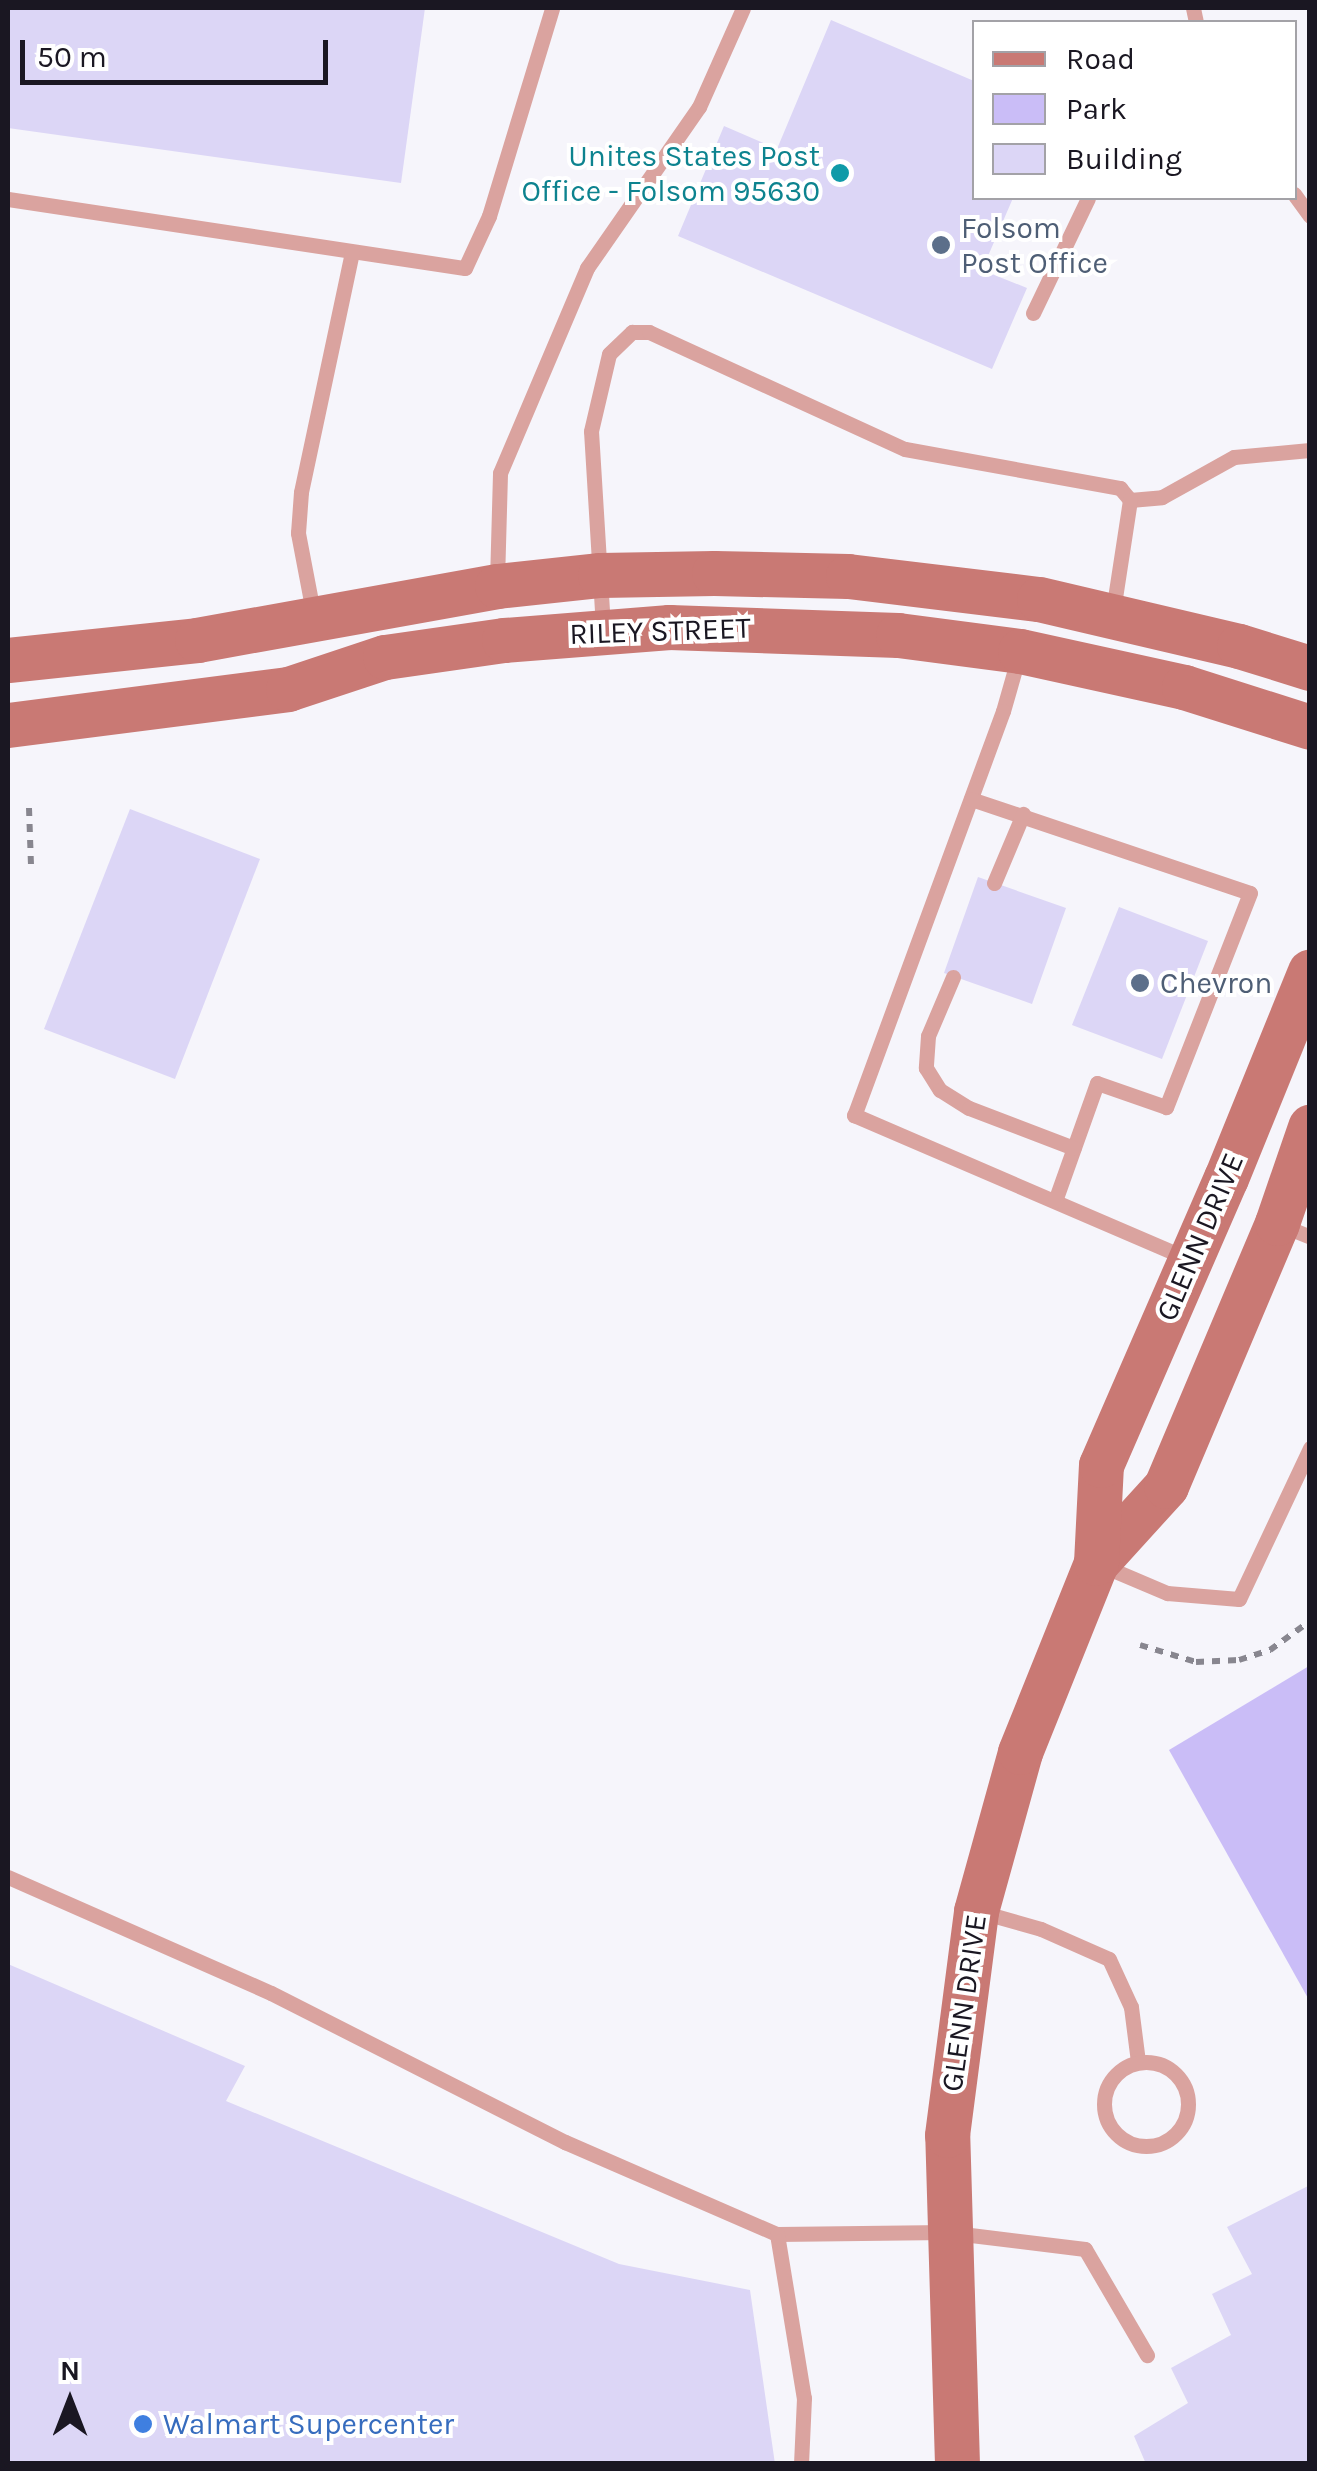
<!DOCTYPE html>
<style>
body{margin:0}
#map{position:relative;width:1317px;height:2471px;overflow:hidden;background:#f6f5fb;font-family:Karla,sans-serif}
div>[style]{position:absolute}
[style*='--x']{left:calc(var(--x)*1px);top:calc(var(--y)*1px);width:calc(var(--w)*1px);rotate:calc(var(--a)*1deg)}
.green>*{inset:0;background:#cabdf7}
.building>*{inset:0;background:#dcd6f6}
.path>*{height:6px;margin-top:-3px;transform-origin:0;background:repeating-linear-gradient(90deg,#88868f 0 8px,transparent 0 16px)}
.lane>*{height:15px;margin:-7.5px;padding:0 7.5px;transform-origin:7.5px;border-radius:7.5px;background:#daa39f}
.lane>.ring{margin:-7.5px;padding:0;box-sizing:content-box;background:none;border:15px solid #daa39f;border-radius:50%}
.secondary>*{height:45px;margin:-22.5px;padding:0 22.5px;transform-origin:22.5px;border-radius:22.5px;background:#c97974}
.dots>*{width:28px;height:28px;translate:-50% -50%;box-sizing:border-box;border:5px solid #fff;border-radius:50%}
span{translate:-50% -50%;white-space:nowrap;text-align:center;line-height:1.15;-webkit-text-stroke:8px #fff;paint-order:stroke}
.culture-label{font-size:30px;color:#0d838f}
.right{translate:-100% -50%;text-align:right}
.service-label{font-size:30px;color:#4e5e75}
.left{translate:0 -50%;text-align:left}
.street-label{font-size:30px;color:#1a1722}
.shop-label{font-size:30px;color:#366cbe}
.frame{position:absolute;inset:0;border:10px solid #1a1722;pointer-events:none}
.legend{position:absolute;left:972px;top:20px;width:325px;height:180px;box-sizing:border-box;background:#fff;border:2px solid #a3a2a7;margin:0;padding:12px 18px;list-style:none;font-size:30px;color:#1a1722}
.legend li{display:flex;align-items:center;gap:20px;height:50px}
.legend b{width:50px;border:2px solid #a3a2a7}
.north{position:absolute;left:20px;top:2351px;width:100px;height:100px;-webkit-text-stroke:8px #fff;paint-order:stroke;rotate:0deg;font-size:28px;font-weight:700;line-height:40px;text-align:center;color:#1a1722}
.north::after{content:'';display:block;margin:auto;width:35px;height:45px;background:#1a1722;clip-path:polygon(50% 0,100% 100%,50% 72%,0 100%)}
.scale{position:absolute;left:20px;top:40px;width:308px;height:45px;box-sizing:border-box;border:5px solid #1a1722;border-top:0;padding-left:12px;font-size:30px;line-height:35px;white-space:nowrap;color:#1a1722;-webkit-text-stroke:8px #fff;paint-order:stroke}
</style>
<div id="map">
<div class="green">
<div style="clip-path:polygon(1309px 1666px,1309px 2000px,1169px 1750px)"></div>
</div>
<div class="building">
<div style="clip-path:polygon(8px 8px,425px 8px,401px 183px,8px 128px)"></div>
<div style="clip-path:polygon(831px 20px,974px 81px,974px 198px,1013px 198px,982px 270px,1027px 288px,992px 369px,678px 236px,724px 126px,777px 149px)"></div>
<div style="clip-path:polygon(130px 809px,260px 859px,175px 1079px,44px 1029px)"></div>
<div style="clip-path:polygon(978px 877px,1066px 908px,1032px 1004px,944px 973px)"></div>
<div style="clip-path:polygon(1119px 907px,1208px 941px,1162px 1059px,1072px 1025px)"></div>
<div style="clip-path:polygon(8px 1964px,245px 2066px,226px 2101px,619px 2264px,750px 2290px,775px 2464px,8px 2464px)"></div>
<div style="clip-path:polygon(1310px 2185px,1310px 2464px,1146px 2464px,1134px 2436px,1188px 2403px,1171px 2368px,1231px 2335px,1212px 2294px,1252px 2274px,1227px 2227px)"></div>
</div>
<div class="path">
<div style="--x:29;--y:808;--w:58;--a:88"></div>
<div style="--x:1140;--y:1645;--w:59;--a:16.9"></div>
<div style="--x:1196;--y:1662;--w:43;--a:-2.7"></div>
<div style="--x:1239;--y:1660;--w:33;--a:-18"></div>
<div style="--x:1270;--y:1650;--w:49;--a:-35.9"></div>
</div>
<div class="lane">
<div style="--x:1193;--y:8;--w:14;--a:78"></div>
<div style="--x:1294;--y:194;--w:27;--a:54"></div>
<div style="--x:8;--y:199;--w:462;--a:8.6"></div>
<div style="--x:465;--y:268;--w:57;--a:-65.2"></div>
<div style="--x:489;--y:216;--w:217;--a:-73.1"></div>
<div style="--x:1033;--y:313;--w:127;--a:-64.4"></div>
<div style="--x:1130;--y:500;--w:32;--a:-5"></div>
<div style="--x:1162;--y:497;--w:82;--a:-29.1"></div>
<div style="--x:1234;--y:457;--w:76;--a:-5.3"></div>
<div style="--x:497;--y:581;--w:108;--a:-88.4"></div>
<div style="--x:500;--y:473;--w:223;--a:-67"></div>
<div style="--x:587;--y:268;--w:196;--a:-55.2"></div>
<div style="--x:699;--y:107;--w:108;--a:-66"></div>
<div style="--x:314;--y:617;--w:86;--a:-100.8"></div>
<div style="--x:298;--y:533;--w:41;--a:-85.8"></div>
<div style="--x:301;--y:492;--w:244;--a:-78"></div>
<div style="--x:603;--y:627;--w:196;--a:-93.5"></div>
<div style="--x:591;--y:431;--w:79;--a:-76.8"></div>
<div style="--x:609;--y:354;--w:32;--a:-44"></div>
<div style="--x:632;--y:332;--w:17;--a:0"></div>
<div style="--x:649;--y:332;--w:281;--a:24.6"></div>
<div style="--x:905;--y:449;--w:219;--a:10.3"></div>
<div style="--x:1120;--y:488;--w:16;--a:50"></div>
<div style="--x:1130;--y:500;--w:112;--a:98.7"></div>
<div style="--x:1019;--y:655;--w:58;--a:105.9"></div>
<div style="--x:1003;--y:711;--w:431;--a:110.2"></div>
<div style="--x:854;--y:1115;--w:364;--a:23.3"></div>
<div style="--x:971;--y:799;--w:294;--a:18.6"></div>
<div style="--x:1250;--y:893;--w:230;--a:111.4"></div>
<div style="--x:1166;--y:1107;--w:73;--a:-160.8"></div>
<div style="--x:1097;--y:1083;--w:125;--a:109.6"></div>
<div style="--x:994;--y:883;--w:75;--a:-67.2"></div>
<div style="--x:953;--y:977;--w:64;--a:113"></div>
<div style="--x:928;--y:1036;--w:32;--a:94"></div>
<div style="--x:926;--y:1068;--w:26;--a:58"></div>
<div style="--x:940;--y:1090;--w:34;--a:32"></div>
<div style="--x:969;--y:1108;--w:112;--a:20.9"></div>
<div style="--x:1281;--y:1225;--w:31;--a:22"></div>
<div style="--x:1101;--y:1565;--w:72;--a:23"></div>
<div style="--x:1167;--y:1593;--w:72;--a:4.8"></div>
<div style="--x:1239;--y:1599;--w:167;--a:-64.8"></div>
<div style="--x:8;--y:1877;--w:287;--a:23.8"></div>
<div style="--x:271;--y:1993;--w:330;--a:26.9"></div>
<div style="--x:565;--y:2142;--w:231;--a:23.5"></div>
<div style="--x:777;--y:2234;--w:169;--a:-0.7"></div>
<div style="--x:946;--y:2232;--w:140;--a:7"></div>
<div style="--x:1085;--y:2249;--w:123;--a:59.7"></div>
<div style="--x:981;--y:1912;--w:62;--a:15.8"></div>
<div style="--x:1041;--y:1929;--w:74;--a:23.8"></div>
<div style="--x:1109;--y:1959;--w:53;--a:65.4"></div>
<div style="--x:1131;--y:2007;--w:55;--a:82.7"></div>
<div class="ring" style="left:1104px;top:2062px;width:69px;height:69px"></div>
<div style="--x:777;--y:2234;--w:166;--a:80.7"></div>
<div style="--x:804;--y:2398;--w:66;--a:92.6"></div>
</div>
<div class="secondary">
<div style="--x:8;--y:660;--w:190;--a:-6"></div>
<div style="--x:197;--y:640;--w:305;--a:-10.2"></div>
<div style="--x:497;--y:586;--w:104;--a:-6.1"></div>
<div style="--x:600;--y:575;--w:114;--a:-1"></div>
<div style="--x:714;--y:573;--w:134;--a:1.3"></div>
<div style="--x:848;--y:576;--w:192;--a:6.9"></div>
<div style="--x:1039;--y:599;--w:205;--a:13.2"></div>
<div style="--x:1239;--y:646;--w:74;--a:17.2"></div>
<div style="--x:8;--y:725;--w:282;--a:-7.3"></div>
<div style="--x:288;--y:689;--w:102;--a:-18.3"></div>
<div style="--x:385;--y:657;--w:120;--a:-8.1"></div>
<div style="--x:504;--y:640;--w:166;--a:-4.5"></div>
<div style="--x:669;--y:627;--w:229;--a:2"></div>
<div style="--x:898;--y:635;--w:123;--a:7.5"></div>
<div style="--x:1020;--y:651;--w:168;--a:12.4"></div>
<div style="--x:1184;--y:687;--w:132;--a:17.6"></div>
<div style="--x:1096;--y:1563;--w:104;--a:-47.7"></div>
<div style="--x:1166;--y:1486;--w:285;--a:-67.1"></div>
<div style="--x:1277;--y:1223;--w:102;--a:-71"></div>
<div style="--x:957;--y:2464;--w:329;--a:-91.7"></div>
<div style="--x:947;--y:2135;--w:226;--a:-82.6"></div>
<div style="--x:976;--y:1911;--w:165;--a:-74.5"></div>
<div style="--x:1020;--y:1752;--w:204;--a:-68.1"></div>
<div style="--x:1096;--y:1563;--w:98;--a:-87.1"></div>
<div style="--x:1101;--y:1465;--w:313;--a:-66.5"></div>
<div style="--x:1226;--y:1178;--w:223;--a:-67.9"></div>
</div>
<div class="dots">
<div style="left:840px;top:173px;background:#0f9aa8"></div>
<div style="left:941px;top:245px;background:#5c6f8a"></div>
<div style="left:1140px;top:983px;background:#5c6f8a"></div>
<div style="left:143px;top:2424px;background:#3f7fe0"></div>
</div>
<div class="culture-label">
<span class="right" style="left:820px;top:173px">Unites States Post<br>Office - Folsom 95630</span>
</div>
<div class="service-label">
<span class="left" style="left:961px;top:245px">Folsom<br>Post Office</span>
<span class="left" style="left:1160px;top:983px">Chevron</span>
</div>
<div class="street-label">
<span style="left:660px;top:631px;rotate:-2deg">RILEY STREET</span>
<span style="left:1200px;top:1237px;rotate:-67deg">GLENN DRIVE</span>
<span style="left:964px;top:2003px;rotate:-82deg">GLENN DRIVE</span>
</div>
<div class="shop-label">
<span class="left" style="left:163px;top:2424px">Walmart Supercenter</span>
</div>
<div class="frame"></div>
<ul class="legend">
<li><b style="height:12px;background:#c97974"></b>Road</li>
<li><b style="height:28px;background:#cabdf7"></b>Park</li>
<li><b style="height:28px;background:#dcd6f6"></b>Building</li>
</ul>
<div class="north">N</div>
<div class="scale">50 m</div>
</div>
